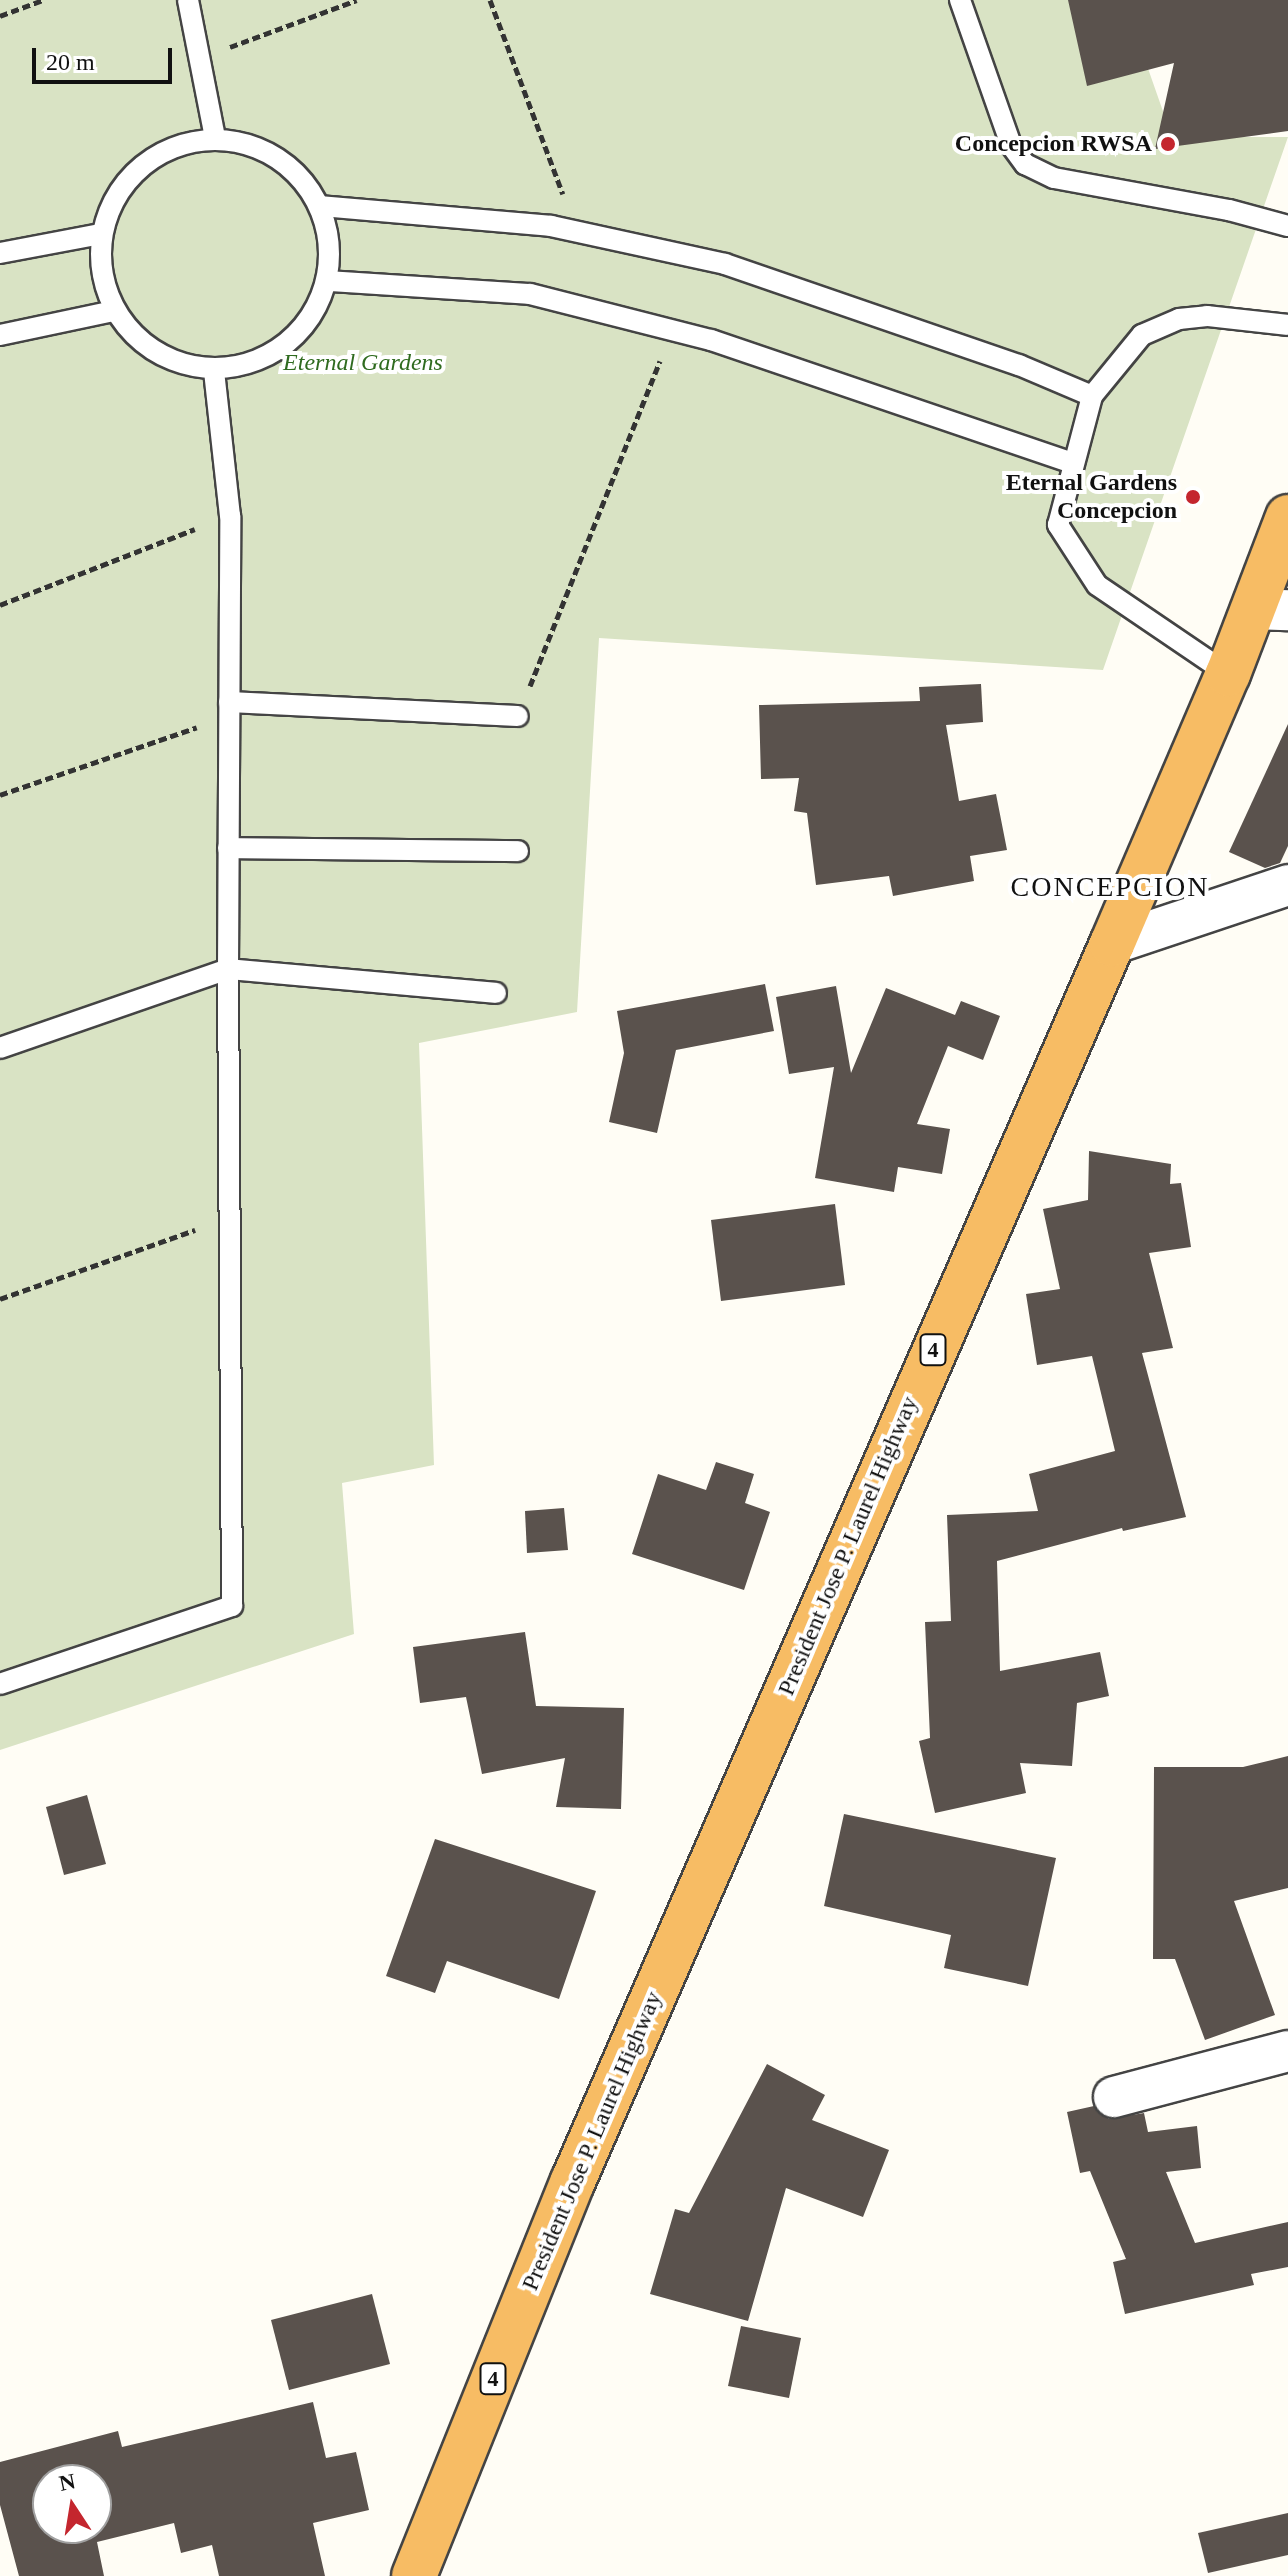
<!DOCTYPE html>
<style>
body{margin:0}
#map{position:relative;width:1288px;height:2576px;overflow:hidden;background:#fffdf5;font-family:"Times New Roman",serif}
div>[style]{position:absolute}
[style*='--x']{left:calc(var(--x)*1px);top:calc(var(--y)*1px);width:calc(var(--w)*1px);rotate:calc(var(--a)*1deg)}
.cemetery>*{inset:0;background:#d9e3c4}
.building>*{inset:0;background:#5a524d}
.path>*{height:5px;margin-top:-2.5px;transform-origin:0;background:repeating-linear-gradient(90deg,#333 0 8px,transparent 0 12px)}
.roads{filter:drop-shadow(2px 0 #444) drop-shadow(-2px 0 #444) drop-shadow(0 2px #444) drop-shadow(0 -2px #444)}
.service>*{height:20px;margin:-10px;padding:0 10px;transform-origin:10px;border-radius:10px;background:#fff}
.service>.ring{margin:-10px;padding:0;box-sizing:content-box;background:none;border:20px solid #fff;border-radius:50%}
.minor>*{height:40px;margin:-20px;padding:0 20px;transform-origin:20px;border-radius:20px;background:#fff}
.trunk>*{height:44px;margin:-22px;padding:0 22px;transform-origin:22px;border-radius:22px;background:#f7bc64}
.dots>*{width:22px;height:22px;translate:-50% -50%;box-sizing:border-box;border:4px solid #fff;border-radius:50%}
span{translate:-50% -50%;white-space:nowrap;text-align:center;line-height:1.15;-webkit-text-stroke:8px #fff;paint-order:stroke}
.shield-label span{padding:2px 6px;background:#fff;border:2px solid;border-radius:6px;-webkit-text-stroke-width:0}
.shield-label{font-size:22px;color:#111;font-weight:700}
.poi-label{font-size:24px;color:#111;font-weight:700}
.right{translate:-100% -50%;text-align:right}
.park-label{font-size:24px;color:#2f6b1f;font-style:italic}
.street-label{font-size:24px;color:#111}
.quarter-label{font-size:28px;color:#111;letter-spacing:2px}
.north{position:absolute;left:32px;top:2464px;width:80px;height:80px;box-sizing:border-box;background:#fff;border:2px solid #a0a0a0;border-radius:50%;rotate:348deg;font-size:22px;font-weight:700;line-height:32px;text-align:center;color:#111}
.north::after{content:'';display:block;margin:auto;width:28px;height:36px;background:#c4262e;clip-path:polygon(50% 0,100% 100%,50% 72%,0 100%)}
.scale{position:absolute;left:32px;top:48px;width:140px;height:36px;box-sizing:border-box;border:4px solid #111;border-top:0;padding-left:10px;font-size:24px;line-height:28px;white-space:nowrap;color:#111;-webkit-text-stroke:6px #fff;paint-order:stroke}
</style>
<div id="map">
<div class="cemetery">
<div style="clip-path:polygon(0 0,1124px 0,1172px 137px,1288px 137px,1103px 670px,599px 638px,577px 1012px,419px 1043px,434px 1465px,342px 1483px,354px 1634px,0 1750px)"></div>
</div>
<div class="building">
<div style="clip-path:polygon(1068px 0,1288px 0,1288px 131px,1155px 149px,1174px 63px,1087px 86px)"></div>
<div style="clip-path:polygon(981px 684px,983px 722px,946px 725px,959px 801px,996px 794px,1007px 850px,970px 856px,974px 881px,893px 896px,889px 876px,816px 885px,807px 813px,794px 811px,799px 778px,761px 779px,759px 705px,920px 701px,919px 687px)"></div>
<div style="clip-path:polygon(1288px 724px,1288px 846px,1280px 863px,1265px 868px,1229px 852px)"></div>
<div style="clip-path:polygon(765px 984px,774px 1031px,676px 1050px,657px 1133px,609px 1122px,624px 1053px,617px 1011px)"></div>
<div style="clip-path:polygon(836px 986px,851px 1073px,886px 988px,955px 1015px,961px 1001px,1000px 1016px,983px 1060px,948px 1046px,917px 1124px,950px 1129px,942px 1174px,898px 1167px,894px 1192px,815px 1178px,834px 1067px,789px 1074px,776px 997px)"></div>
<div style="clip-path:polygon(1089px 1151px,1171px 1164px,1170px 1184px,1181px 1183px,1191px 1247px,1149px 1253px,1173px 1348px,1142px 1353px,1186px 1517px,1123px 1531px,1122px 1528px,997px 1561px,1000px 1671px,1100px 1652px,1109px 1696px,1077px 1703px,1072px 1766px,1020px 1763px,1026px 1793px,935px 1813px,919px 1741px,930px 1738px,925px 1622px,951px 1621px,947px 1515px,1038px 1511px,1029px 1474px,1115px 1451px,1092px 1356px,1037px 1365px,1026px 1294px,1060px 1289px,1043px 1209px,1088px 1200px)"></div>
<div style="clip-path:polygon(835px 1204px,845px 1285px,721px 1301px,711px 1220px)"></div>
<div style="clip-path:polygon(716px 1462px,754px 1474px,745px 1503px,770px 1512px,744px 1590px,632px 1554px,658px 1474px,706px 1490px)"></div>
<div style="clip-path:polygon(564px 1508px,568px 1550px,527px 1553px,525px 1511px)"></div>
<div style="clip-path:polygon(525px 1632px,536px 1706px,624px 1708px,621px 1809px,556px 1807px,565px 1758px,482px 1774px,466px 1697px,420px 1703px,413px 1647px)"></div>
<div style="clip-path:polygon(1288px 1756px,1288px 1888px,1234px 1901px,1275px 2015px,1205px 2040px,1175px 1959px,1153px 1959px,1154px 1767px,1243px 1767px)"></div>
<div style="clip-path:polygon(87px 1795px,106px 1864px,64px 1875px,46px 1807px)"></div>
<div style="clip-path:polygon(844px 1814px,1056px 1858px,1028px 1986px,944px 1968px,951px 1935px,824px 1906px)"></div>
<div style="clip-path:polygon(435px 1839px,596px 1891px,559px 1999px,447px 1961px,435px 1993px,386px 1976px)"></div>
<div style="clip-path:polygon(767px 2064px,825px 2095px,812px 2120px,889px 2150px,863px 2217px,786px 2188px,748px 2321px,650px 2294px,675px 2209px,689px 2213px)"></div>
<div style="clip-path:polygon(1094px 2106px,1109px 2119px,1144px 2113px,1148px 2132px,1197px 2126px,1201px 2168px,1166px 2172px,1195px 2243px,1288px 2222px,1288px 2267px,1251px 2274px,1254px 2285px,1125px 2314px,1113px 2262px,1126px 2259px,1090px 2171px,1080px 2173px,1067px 2112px)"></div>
<div style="clip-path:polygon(372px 2294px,390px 2364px,289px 2390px,271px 2320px)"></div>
<div style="clip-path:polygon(741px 2326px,801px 2338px,789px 2398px,728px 2386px)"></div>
<div style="clip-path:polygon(evenodd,313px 2402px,326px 2458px,356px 2452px,369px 2510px,313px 2523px,325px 2576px,219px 2576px,212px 2545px,181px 2553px,174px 2523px,97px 2542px,104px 2576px,19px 2576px,0 2505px,0 2462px,118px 2431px,122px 2447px,313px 2402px,48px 2480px,96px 2480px,96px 2528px,48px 2528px,48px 2480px)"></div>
<div style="clip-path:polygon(1288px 2513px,1288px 2555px,1208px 2573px,1198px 2533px)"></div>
</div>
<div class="path">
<div style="--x:490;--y:0;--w:207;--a:69.4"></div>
<div style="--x:0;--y:16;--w:46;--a:-20.4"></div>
<div style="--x:230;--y:47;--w:135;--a:-20.3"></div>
<div style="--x:0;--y:605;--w:209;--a:-21.3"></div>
<div style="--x:530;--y:686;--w:350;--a:-68.2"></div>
<div style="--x:0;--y:795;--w:208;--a:-19"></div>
<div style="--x:0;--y:1299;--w:207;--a:-19.5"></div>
</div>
<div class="roads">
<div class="service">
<div style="--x:188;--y:0;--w:141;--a:78.9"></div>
<div style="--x:960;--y:0;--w:154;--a:70.6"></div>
<div style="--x:1011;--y:145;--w:24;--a:54"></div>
<div style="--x:1025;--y:164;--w:32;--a:26"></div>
<div style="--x:1054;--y:178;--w:178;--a:10.4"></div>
<div style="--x:1229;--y:210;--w:61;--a:15.2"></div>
<div class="ring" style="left:101px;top:140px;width:208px;height:208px"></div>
<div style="--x:320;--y:206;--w:232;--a:4.9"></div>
<div style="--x:551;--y:226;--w:178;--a:12.3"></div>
<div style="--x:725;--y:264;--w:311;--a:19"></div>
<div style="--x:1019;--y:365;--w:79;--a:23"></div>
<div style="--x:0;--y:253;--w:103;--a:-10.7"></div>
<div style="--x:329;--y:281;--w:201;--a:3.7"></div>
<div style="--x:530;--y:294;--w:187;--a:14.3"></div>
<div style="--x:711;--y:340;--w:382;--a:18.8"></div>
<div style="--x:0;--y:335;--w:116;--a:-11.9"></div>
<div style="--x:1228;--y:674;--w:158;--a:-145.8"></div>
<div style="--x:1097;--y:585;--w:72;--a:-123"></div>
<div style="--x:1058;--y:525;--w:133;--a:-75.2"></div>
<div style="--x:1092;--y:396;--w:79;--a:-50.7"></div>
<div style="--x:1142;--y:335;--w:40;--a:-23.4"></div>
<div style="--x:1179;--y:319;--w:28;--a:-6"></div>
<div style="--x:1207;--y:316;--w:81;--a:6.3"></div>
<div style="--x:229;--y:702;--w:289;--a:2.8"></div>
<div style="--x:228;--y:848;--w:290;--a:0.6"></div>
<div style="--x:0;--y:1048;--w:241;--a:-19.1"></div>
<div style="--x:228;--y:969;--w:453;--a:-89.7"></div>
<div style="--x:230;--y:516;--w:146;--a:-96.3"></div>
<div style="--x:0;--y:1684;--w:245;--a:-18.6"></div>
<div style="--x:232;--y:1606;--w:637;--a:-90.36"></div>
<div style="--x:228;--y:969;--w:269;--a:5.1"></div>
</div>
<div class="minor">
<div style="--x:1252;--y:609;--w:36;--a:2"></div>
<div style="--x:1112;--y:944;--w:186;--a:-18.5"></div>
<div style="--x:1114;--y:2097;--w:180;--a:-14.8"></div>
</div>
<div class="trunk">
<div style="--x:414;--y:2576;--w:426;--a:-68.1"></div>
<div style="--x:573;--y:2181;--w:1349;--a:-66.46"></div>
<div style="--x:1112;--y:944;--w:294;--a:-66.8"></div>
<div style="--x:1228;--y:674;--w:168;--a:-69.1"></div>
</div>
</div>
<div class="dots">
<div style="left:1168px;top:144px;background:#c4262e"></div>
<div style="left:1193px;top:497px;background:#c4262e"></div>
</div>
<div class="shield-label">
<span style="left:933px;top:1350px">4</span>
<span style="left:493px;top:2379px">4</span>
</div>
<div class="poi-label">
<span class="right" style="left:1152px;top:144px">Concepcion RWSA</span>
<span class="right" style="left:1177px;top:497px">Eternal Gardens<br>Concepcion</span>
</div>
<div class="park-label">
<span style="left:363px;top:363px">Eternal Gardens</span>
</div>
<div class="street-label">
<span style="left:848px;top:1546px;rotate:-67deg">President Jose P. Laurel Highway</span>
<span style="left:592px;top:2141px;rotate:-67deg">President Jose P. Laurel Highway</span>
</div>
<div class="quarter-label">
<span style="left:1110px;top:887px">CONCEPCION</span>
</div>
<div class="north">N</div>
<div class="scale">20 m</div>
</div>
